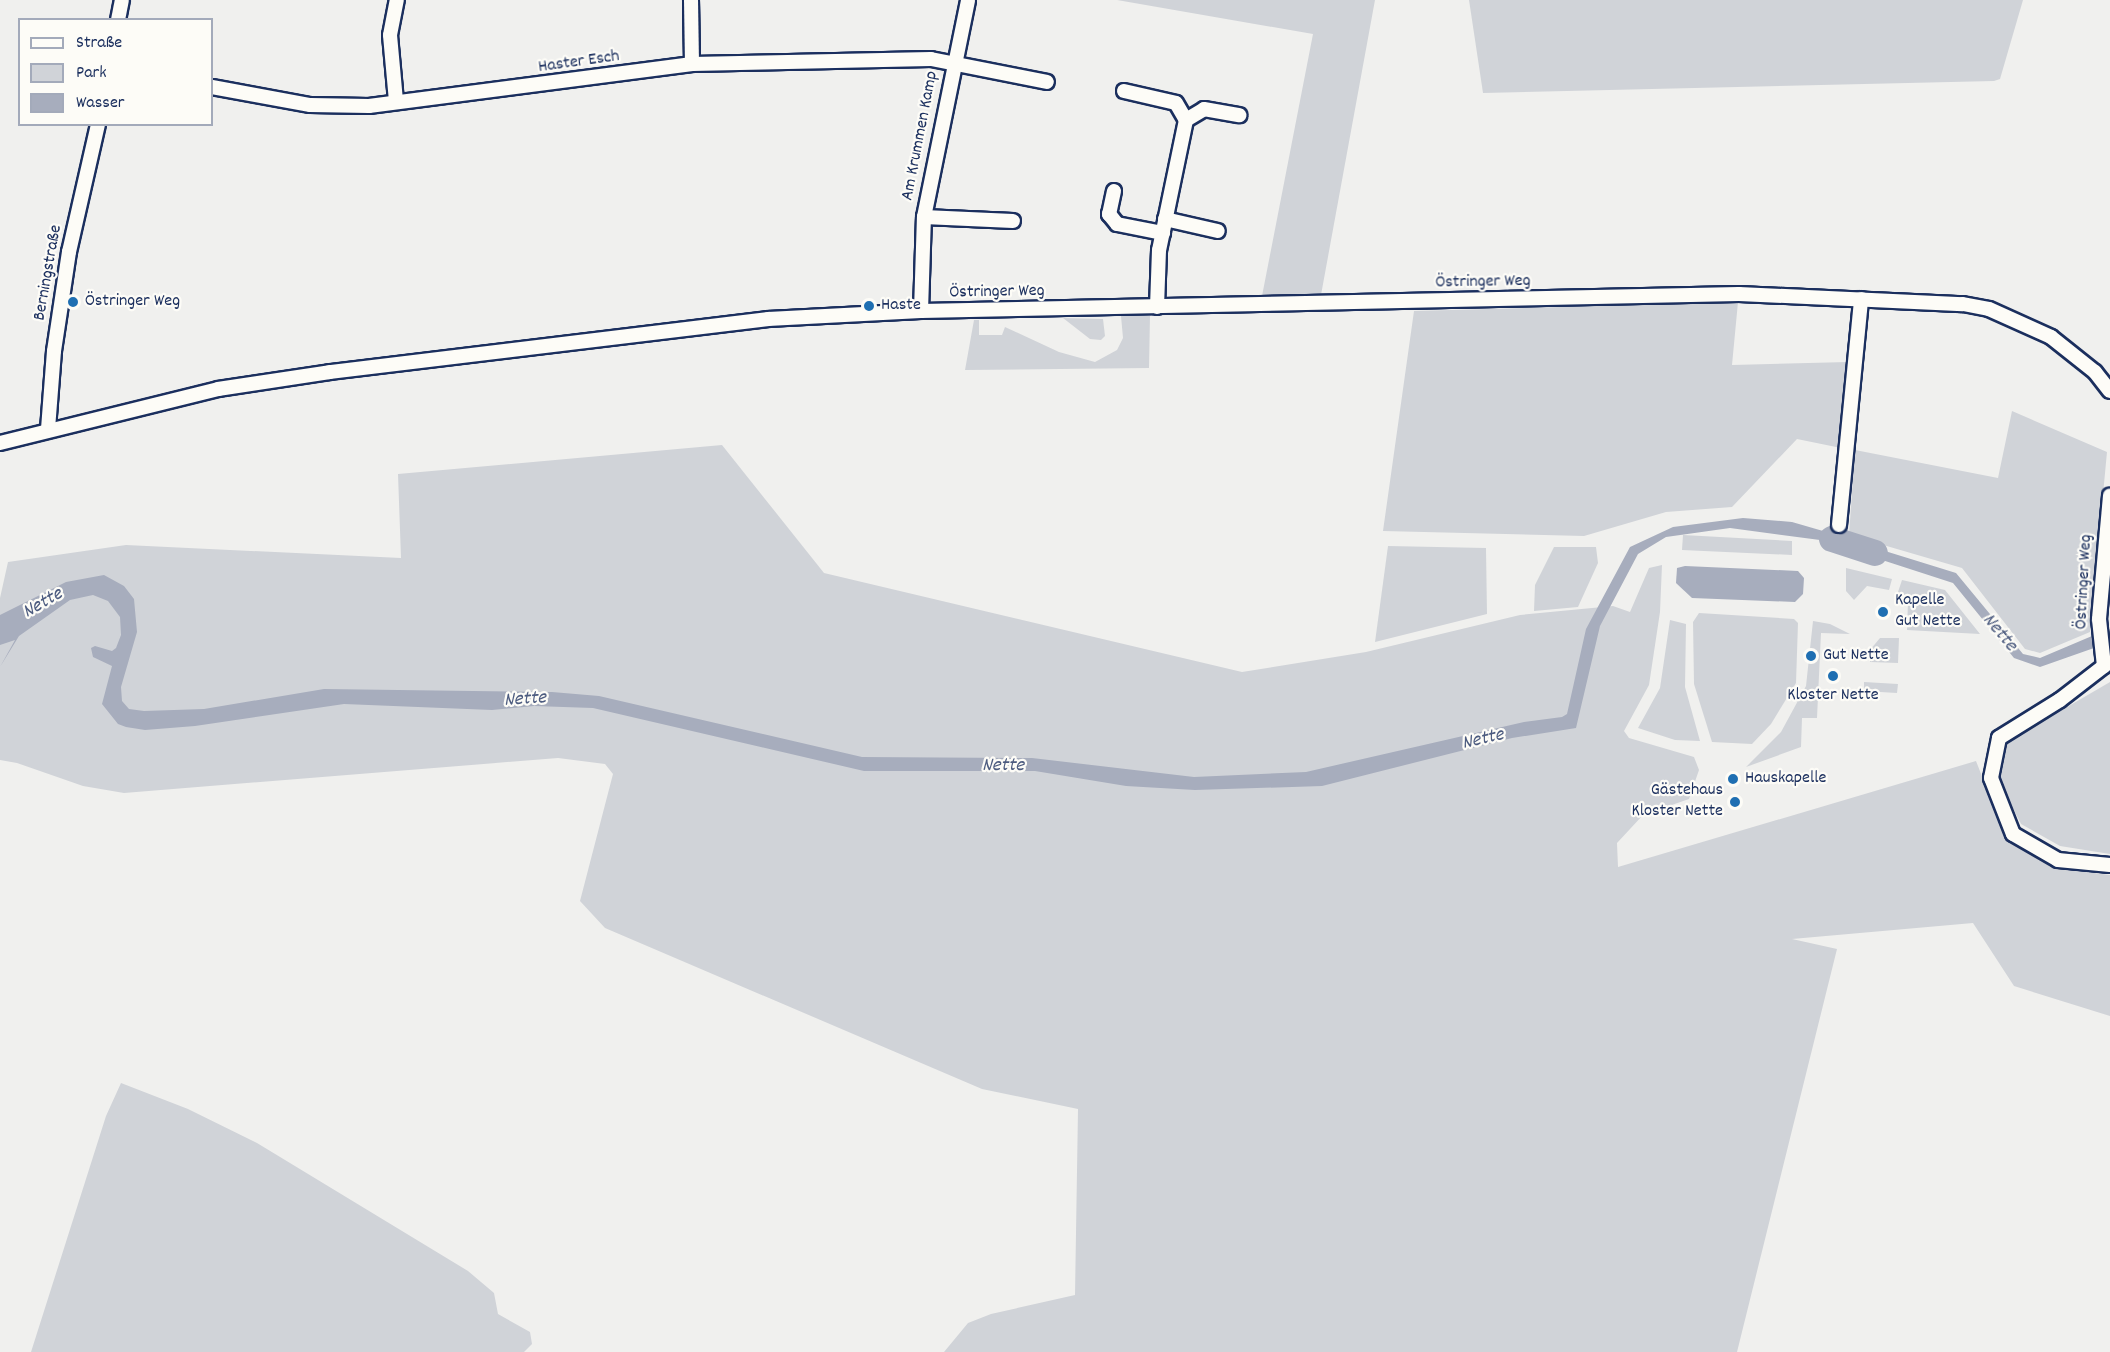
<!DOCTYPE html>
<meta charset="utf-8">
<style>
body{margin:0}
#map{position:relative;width:2110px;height:1352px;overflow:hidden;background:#f0f0ee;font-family:Dekko,sans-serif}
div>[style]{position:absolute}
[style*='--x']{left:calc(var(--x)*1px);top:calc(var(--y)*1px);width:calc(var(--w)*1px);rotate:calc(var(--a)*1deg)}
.green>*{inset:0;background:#d0d3d8}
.water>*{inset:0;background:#a7adbd}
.river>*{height:26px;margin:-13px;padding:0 13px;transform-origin:13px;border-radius:13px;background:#a7adbd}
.roads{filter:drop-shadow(2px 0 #1b2f5e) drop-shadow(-2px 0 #1b2f5e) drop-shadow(0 2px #1b2f5e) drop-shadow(0 -2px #1b2f5e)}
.minor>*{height:14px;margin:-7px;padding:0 7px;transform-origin:7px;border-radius:7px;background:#fdfcf7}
.dots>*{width:16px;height:16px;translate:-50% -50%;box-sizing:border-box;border:3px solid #fdfcf7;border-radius:50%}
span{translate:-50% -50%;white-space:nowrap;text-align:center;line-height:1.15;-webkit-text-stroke:4.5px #fdfcf7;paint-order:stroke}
.street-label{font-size:18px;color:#1b2f5e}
.poi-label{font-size:18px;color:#1b2f5e}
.left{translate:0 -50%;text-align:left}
.right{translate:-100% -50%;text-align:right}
.water-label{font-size:20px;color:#4c5b7f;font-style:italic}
.legend{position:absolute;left:18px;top:18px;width:195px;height:108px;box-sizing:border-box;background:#fdfcf7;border:2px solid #a3aaba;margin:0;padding:8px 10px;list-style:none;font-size:18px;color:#1b2f5e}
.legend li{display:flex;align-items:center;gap:12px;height:30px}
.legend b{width:30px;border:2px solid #a3aaba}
</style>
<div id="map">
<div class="green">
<div style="clip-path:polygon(1375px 0,1321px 295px,1262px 296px,1313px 34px,1117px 0)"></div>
<div style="clip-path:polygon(1469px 0,2023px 0,2000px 79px,1994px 81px,1483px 93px)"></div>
<div style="clip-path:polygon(1738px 302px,1732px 365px,1848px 362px,1841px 448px,1797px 439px,1732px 507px,1666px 512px,1584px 536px,1383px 531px,1414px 311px)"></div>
<div style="clip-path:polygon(1121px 316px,1150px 316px,1149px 368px,965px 370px,974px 320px,979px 320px,979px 335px,1002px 335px,1005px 327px,1059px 352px,1095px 362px,1117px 350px,1123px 338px)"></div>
<div style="clip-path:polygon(1063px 318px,1103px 319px,1105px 336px,1101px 340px,1090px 339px)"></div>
<div style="clip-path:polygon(2012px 411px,2107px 452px,2090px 632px,2040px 653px,2025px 649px,1962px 568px,1849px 535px,1855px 450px,1998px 478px)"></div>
<div style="clip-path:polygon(722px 445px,824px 573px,1242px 672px,1366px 652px,1520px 615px,1613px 606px,1630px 612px,1649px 568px,1662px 565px,1660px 612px,1649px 685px,1624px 731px,1629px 738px,1694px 757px,1699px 770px,1689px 799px,1643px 815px,1617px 843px,1618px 867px,1976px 761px,2007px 840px,2055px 868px,2110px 875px,2110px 1016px,2014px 986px,1973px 923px,1792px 939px,1837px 949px,1737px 1352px,944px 1352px,968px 1323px,991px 1314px,1075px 1295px,1078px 1109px,982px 1089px,605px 928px,580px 901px,613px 774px,605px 764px,558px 758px,124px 793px,83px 786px,17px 763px,0 760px,0 598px,8px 562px,126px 545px,401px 558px,398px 474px)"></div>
<div style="clip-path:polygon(1683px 535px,1792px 541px,1792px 555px,1682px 550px)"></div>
<div style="clip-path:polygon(1388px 546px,1486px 548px,1487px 614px,1375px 642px)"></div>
<div style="clip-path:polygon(1554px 547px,1596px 547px,1598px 563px,1578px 607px,1534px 611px,1535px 585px)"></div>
<div style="clip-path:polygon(1846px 568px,1892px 579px,1889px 590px,1867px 586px,1854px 600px,1846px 591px)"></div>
<div style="clip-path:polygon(1902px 580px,1945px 590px,1980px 634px,1907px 630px,1908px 602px,1897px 595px)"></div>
<div style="clip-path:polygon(1699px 613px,1794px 619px,1798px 623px,1796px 683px,1771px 724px,1752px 744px,1712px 742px,1694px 684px,1693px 622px)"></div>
<div style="clip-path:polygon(1670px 620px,1686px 624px,1685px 687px,1700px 741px,1675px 740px,1638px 728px,1660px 688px)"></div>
<div style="clip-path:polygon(1813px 621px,1830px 624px,1850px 634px,1821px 633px,1817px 718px,1802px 718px,1801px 747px,1746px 767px,1781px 732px,1806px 686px)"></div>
<div style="clip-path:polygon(1880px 638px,1899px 638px,1898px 663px,1870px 662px,1870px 650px)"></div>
<div style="clip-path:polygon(1864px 682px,1898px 684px,1897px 693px,1864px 691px)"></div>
<div style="clip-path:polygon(2110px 682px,2110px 854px,2060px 846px,2021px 824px,1999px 781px,1999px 764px,2007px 742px)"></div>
<div style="clip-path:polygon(121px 1083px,188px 1109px,257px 1143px,468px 1271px,494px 1293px,498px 1314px,530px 1332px,532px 1344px,524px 1352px,31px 1352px,106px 1116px)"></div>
</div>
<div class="water">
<div style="clip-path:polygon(1743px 518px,1792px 522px,1823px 531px,1820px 540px,1730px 528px,1666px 537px,1638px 554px,1600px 626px,1576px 728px,1512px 738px,1322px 786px,1195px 790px,1126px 786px,1035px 771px,864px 771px,593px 708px,534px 706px,492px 710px,344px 704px,195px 726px,145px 730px,126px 727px,118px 724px,102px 704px,112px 666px,93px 657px,91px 648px,95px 646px,112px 651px,116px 648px,121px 635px,120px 617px,108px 601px,93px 595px,70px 600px,19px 636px,0 667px,15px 640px,0 645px,0 615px,66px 582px,104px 575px,124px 586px,134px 599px,137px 632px,121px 687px,122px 701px,129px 709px,144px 711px,204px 709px,324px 689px,552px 692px,599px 696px,862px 757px,1032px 758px,1194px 777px,1306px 772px,1524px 722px,1562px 717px,1567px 714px,1586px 629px,1630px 547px,1673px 527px)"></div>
<div style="clip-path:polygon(1843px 538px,1956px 573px,2023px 654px,2040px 658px,2092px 636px,2094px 648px,2040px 667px,2014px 658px,1953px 583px,1842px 547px)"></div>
<div style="clip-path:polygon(1685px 566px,1798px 571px,1804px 578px,1803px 594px,1795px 602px,1692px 598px,1676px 583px,1677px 568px)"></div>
</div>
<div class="river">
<div style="--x:1832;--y:539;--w:45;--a:18"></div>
</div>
<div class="roads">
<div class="minor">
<div style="--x:691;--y:0;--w:64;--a:89.1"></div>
<div style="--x:118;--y:20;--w:20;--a:-79"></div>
<div style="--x:212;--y:87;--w:100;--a:10.4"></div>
<div style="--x:310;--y:105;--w:59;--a:1"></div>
<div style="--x:369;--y:106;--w:326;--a:-7.4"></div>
<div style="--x:692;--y:64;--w:239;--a:-1.2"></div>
<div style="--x:931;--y:59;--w:118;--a:11.2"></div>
<div style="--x:1124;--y:91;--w:53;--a:13"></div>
<div style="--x:1176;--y:103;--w:20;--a:60"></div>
<div style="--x:1186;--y:120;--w:133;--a:101.7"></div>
<div style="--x:1159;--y:250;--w:57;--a:92"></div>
<div style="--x:396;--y:101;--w:66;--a:-95.2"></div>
<div style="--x:390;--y:35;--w:36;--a:-79"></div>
<div style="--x:1186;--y:120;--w:21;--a:-31"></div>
<div style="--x:1204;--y:109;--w:36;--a:10"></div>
<div style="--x:1114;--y:191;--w:24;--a:102"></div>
<div style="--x:1109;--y:214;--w:13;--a:51"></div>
<div style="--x:1117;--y:224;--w:47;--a:11.1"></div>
<div style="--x:924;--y:217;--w:89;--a:2.6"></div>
<div style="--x:1165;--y:219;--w:54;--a:12.8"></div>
<div style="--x:921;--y:311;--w:94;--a:-88.2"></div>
<div style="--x:924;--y:217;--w:221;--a:-78.5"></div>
<div style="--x:48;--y:429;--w:78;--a:-85.6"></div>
<div style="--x:54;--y:351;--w:100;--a:-81.4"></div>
<div style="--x:69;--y:252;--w:131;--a:-77.2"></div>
<div style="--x:0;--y:443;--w:225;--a:-13.9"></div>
<div style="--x:218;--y:389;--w:113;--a:-8.6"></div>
<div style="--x:330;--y:372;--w:441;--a:-6.9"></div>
<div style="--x:768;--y:319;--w:153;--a:-3"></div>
<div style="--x:921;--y:311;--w:818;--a:-1.19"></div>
<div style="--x:1739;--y:294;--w:224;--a:2.6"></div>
<div style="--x:1963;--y:304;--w:26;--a:11"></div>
<div style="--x:1989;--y:309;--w:68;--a:24.3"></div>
<div style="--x:2051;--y:337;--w:56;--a:38.5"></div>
<div style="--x:2095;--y:372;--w:24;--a:52"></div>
<div style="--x:1839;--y:525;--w:227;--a:-84.4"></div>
<div style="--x:2104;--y:666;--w:56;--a:142.3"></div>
<div style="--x:2060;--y:700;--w:72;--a:148.1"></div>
<div style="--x:1999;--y:738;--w:41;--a:101.3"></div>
<div style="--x:1991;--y:778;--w:60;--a:68.6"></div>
<div style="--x:2013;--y:834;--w:52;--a:30"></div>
<div style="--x:2058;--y:860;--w:52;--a:5.5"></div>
<div style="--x:2104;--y:666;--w:47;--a:-96.1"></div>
<div style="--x:2099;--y:619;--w:124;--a:-84.9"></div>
</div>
</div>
<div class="dots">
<div style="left:73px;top:302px;background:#1f6fb2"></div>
<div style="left:869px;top:306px;background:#1f6fb2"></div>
<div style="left:1883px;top:612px;background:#1f6fb2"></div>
<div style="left:1811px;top:656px;background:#1f6fb2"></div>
<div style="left:1833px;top:676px;background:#1f6fb2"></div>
<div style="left:1733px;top:779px;background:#1f6fb2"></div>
<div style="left:1735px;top:802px;background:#1f6fb2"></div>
</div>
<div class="street-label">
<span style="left:579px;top:63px;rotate:-8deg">Haster Esch</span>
<span style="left:921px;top:136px;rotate:-79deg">Am Krummen Kamp</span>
<span style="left:49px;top:273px;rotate:-80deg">Berningstraße</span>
<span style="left:1483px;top:283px;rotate:-1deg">Östringer Weg</span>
<span style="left:997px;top:293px;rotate:-1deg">Östringer Weg</span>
<span style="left:2085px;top:582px;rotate:-87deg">Östringer Weg</span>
</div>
<div class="poi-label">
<span class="left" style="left:85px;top:302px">Östringer Weg</span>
<span class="left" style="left:881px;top:306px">Haste</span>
<span class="left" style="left:1895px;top:612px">Kapelle<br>Gut Nette</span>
<span class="left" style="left:1823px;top:656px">Gut Nette</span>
<span style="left:1833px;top:696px">Kloster Nette</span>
<span class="left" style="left:1745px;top:779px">Hauskapelle</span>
<span class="right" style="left:1723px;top:802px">Gästehaus<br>Kloster Nette</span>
</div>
<div class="water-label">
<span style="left:43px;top:604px;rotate:-30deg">Nette</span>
<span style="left:1999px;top:633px;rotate:50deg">Nette</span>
<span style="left:525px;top:700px;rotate:-4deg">Nette</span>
<span style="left:1483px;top:740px;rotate:-13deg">Nette</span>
<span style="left:1003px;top:766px">Nette</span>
</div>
<ul class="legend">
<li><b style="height:8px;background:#fdfcf7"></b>Straße</li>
<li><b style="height:16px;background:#d0d3d8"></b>Park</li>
<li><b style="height:16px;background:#a7adbd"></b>Wasser</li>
</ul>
</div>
